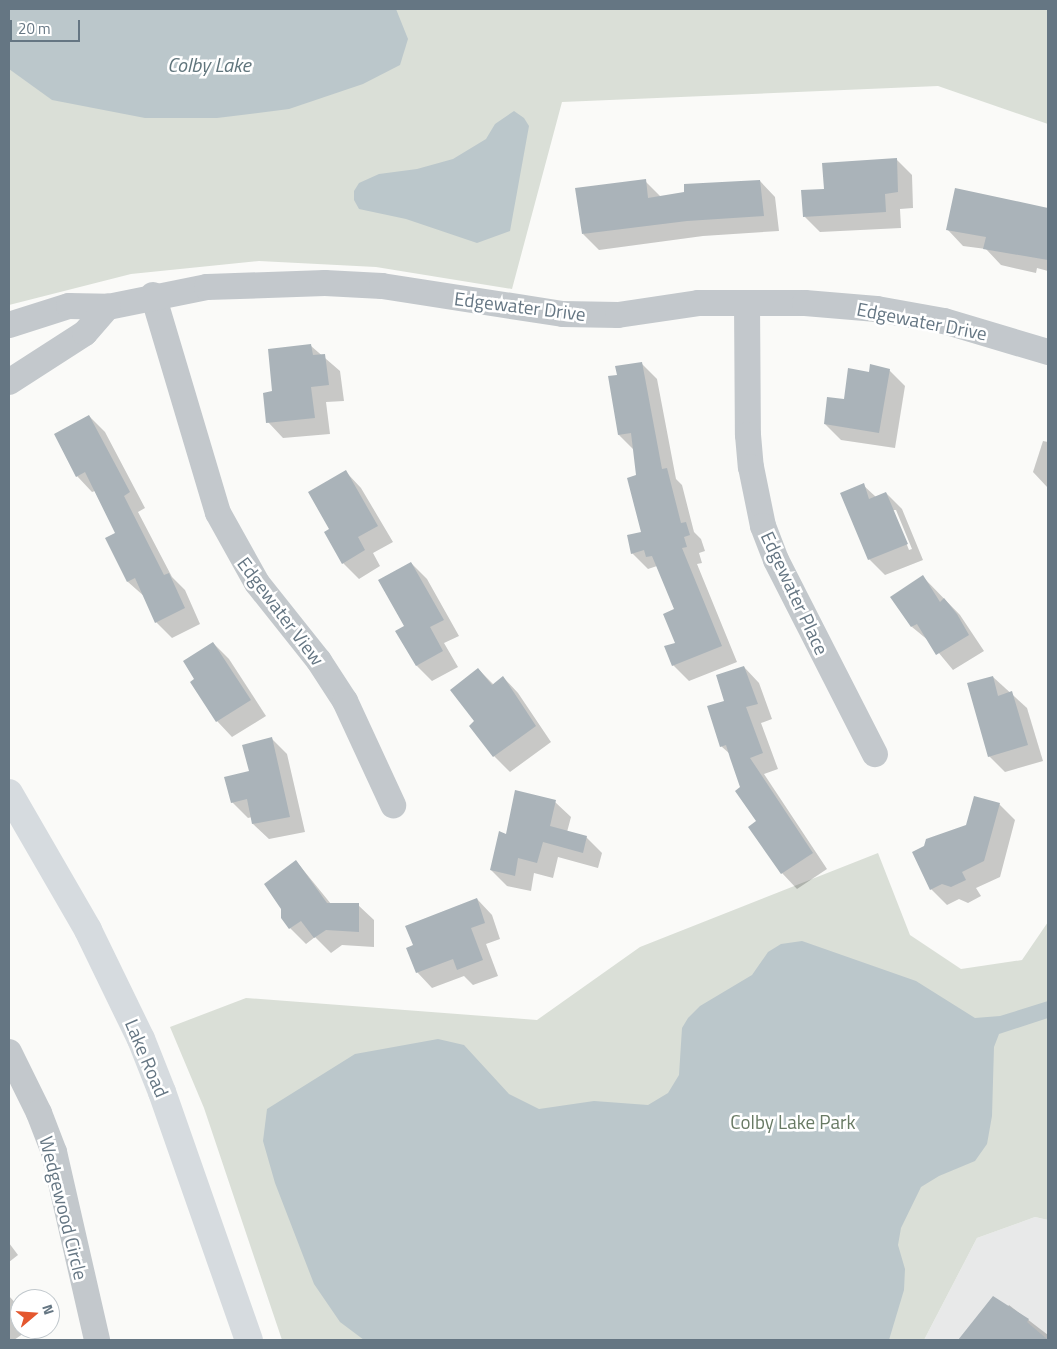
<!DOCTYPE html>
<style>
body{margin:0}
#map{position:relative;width:1057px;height:1349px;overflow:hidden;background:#fafaf8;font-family:"Titillium Web",sans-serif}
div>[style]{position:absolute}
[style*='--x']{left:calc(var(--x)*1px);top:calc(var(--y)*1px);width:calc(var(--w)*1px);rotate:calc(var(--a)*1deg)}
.built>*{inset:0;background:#e8e9e9}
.green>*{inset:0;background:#dadfd7}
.water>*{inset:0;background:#bbc7cb}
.shadow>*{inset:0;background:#0003}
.building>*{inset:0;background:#aab3b9}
.street>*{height:26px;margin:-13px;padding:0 13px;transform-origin:13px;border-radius:13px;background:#c3c8cc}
.secondary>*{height:28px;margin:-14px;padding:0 14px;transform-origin:14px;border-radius:14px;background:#d6dbdf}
span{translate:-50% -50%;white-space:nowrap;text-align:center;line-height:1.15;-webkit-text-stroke:5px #fff;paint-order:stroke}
.street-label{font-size:19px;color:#657683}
.park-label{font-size:19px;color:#687a64}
.water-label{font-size:20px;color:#60757c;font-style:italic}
.frame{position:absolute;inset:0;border:10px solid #657683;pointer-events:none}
.north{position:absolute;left:10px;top:1289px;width:50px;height:50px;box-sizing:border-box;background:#fff;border:1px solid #c1c8cd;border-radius:50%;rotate:72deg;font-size:14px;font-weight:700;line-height:20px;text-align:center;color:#657683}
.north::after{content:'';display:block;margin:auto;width:18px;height:22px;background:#e4572e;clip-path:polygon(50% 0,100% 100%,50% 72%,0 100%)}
.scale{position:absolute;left:10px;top:20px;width:70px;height:22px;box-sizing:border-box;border:2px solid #657683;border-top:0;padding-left:6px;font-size:15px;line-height:18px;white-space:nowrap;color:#657683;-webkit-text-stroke:4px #fff;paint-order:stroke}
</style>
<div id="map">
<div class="built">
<div style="clip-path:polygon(1035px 1217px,1048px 1220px,1048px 1340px,924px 1340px,977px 1238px)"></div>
</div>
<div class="green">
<div style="clip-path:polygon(9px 9px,1048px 9px,1048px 124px,938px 86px,562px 102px,512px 289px,376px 267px,259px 261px,131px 274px,9px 305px)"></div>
<div style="clip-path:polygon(878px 853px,910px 935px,961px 969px,1022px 960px,1048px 922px,1048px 1220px,1035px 1217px,977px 1238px,924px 1340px,282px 1340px,204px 1108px,170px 1027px,246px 998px,537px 1020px,640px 947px)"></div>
</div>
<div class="water">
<div style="clip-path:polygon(9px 9px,396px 9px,408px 39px,400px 65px,363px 84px,289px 109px,217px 118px,145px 118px,52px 100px,9px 69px)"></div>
<div style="clip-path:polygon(514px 111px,524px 118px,529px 126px,510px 231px,477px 243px,406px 219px,359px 209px,354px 200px,354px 191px,359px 183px,379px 174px,417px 169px,453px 159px,486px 139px,495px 124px)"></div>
<div style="clip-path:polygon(802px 941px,916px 981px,975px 1018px,1000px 1016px,1048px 1001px,1048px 1018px,999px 1034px,994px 1047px,992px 1116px,987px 1144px,975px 1161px,939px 1176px,921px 1187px,901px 1228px,898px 1245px,905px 1269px,904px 1290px,889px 1340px,364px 1340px,340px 1322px,314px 1284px,275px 1183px,263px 1141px,267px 1109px,355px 1054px,438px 1039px,464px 1045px,509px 1094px,539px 1109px,594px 1101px,648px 1105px,668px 1093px,679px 1075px,682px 1028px,688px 1018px,700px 1006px,752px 975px,768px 952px,781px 944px)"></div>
</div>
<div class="shadow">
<div style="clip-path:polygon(896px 159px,912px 175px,913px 208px,900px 209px,901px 228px,820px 232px,805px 217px,825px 190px)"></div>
<div style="clip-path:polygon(645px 181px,661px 197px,760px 181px,775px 197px,779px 231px,703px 236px,599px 250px,583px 234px)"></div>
<div style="clip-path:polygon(1030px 213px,1048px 218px,1048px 271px,1037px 268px,1036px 273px,1001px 265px,986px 249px,963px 246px,948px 230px)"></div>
<div style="clip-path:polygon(311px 346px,340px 371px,344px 401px,326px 402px,330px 434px,283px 438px,268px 422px,273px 392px)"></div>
<div style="clip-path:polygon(641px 363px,657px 379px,676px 479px,682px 485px,694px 532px,701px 539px,705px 551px,699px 553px,702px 563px,697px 564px,737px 662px,689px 681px,673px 665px,677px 643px,676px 609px,657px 566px,648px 569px,632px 553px,643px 533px,634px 450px,619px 435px,618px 376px)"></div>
<div style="clip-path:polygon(889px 370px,905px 386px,895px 448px,841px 440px,825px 424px,871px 374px)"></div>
<div style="clip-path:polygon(89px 416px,105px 432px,145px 508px,138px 512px,172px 577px,185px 590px,200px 624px,172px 638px,156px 622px,145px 597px,128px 582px,117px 534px,95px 491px,92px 492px,77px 476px)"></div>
<div style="clip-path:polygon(1043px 441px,1048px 442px,1048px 488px,1033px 472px)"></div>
<div style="clip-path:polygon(346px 472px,361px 488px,393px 542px,373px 553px,380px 566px,359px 579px,343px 563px,331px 530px)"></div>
<div style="clip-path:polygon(evenodd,863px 485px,876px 497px,886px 493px,902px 509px,923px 560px,885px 575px,869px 559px,863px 485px,893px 510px,896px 510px,912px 549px,909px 550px,893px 510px)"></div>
<div style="clip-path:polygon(411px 563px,427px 579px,459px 636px,444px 643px,458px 667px,432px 681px,417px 666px,406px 627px)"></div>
<div style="clip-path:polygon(923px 577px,960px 615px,984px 651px,953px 670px,929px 641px,912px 627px)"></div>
<div style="clip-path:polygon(213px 643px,229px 659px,266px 716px,232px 737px,217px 721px,196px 680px)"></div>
<div style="clip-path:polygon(744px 667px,759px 683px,772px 719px,761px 723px,778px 769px,764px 774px,827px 869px,797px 889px,782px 873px,741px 788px,731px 755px,721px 746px,726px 701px)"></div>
<div style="clip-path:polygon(478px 669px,494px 685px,503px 677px,518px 693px,551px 742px,510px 772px,494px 756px,476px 721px)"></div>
<div style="clip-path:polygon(993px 677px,1027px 708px,1043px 761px,1005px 772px,989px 756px)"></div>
<div style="clip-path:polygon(271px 738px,287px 754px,305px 832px,269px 839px,253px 824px,252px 817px,248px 818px,232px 802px)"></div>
<div style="clip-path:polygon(555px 802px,571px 817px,567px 832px,586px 837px,602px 853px,598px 868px,558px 857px,553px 878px,534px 873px,531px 891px,507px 886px,491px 870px,507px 835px)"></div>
<div style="clip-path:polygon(999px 804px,1015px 820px,1000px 877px,976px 888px,981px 896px,968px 903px,959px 899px,947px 905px,931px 889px)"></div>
<div style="clip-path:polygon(296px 861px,331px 904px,358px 905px,374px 920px,374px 947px,342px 945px,331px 953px,315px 937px,306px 944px,290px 928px,282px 917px,282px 908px)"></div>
<div style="clip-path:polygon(477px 899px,492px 915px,500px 939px,486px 944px,498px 976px,473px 985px,464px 976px,432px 988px,417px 972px,415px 946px)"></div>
<div style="clip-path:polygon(9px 1243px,18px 1255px,9px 1262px)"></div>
<div style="clip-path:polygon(9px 1296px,20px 1308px,20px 1329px,30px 1329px,14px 1340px,9px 1340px)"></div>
<div style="clip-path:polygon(994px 1298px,1007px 1308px,1009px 1305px,1048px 1335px,1048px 1340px,961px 1340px)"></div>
</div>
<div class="building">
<div style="clip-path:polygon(897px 158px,898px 192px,885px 194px,886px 212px,803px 217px,801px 190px,824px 189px,822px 163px)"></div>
<div style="clip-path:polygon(646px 179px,648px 198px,684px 192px,684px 184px,760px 180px,764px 216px,687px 221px,582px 234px,575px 188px)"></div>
<div style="clip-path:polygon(955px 188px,1048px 208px,1048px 260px,983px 249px,986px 237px,946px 230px)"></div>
<div style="clip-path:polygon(311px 344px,313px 355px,325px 354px,329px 385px,311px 387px,315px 418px,266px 423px,263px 393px,272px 391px,268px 349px)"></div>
<div style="clip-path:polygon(642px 362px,662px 469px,667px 468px,681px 523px,686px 522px,690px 535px,684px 537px,687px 547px,682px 548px,722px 646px,672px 666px,664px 646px,675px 643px,663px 614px,674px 609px,652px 556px,646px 557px,644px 550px,631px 554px,627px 535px,641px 532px,627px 478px,636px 475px,631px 433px,618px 435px,608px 376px,617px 375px,615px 366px)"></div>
<div style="clip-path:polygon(870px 364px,890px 369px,879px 433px,824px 424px,827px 397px,844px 399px,848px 368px,869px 372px)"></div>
<div style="clip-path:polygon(89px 415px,130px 492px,124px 496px,164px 575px,169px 573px,185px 608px,155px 623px,135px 578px,127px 582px,105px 538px,115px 533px,85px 472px,76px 477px,54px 434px)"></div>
<div style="clip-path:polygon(346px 470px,378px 526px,358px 537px,365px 550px,342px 564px,324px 532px,329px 529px,308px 492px)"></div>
<div style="clip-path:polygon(864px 483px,869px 499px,886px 492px,908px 544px,868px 560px,840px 493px)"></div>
<div style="clip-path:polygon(411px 562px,444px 620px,430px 627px,443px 651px,416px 666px,395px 631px,404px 626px,378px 580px)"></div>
<div style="clip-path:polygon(923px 575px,940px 602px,944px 598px,957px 614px,969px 635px,936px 655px,917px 624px,911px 627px,890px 597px)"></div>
<div style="clip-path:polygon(213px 642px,251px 700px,216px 722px,190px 682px,194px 679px,183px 661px)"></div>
<div style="clip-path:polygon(744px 666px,758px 704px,746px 707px,763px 753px,750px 758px,813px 853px,781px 874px,748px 827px,756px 821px,735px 791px,740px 787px,730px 758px,726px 745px,720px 747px,707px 706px,724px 701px,716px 675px)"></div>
<div style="clip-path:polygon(478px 668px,492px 685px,503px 676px,536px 726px,493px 757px,469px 726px,474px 721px,450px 690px)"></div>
<div style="clip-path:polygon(993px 676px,998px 696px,1012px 691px,1028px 745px,988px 757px,967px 683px)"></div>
<div style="clip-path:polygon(272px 737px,290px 817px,252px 824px,247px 799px,231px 803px,224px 777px,249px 771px,242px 745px)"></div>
<div style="clip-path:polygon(515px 790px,556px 800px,550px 826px,587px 836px,583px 853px,543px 842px,537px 863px,518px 858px,515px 876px,490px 870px,499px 831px,506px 834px)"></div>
<div style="clip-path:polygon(974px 796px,1000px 803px,984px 861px,962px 872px,966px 880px,951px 887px,942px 884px,930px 890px,912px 852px,924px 846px,926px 839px,966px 825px)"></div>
<div style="clip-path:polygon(296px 860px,327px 903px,359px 903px,359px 932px,326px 930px,314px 938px,301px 921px,289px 929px,281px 918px,281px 909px,264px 884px)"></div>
<div style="clip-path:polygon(477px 898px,485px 923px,471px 928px,483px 960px,457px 970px,453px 959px,416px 973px,406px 948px,413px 945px,405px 926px)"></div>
<div style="clip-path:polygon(993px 1296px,1029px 1319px,1027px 1322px,1048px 1340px,958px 1340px)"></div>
</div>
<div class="street">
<div style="--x:153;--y:295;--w:227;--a:73.4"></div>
<div style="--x:218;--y:513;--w:80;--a:60.9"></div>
<div style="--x:257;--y:583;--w:100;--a:51.5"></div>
<div style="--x:319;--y:661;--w:48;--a:57"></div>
<div style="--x:345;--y:701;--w:115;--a:65.2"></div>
<div style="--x:747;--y:303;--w:132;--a:89.6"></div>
<div style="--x:748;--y:435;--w:32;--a:85"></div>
<div style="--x:751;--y:467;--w:60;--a:78.5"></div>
<div style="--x:763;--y:526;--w:36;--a:69"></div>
<div style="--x:776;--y:560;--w:218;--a:63"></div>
<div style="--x:9;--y:325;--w:63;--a:-17.6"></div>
<div style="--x:69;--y:306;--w:39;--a:1"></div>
<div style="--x:108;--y:307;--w:101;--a:-11.4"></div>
<div style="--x:207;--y:287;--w:118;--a:-1.9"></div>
<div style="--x:325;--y:283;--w:57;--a:3"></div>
<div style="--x:382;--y:286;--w:183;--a:8.8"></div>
<div style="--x:563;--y:314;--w:55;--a:1"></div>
<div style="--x:618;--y:315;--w:81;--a:-8.5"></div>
<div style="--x:698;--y:303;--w:107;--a:0"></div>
<div style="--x:805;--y:303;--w:72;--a:4.8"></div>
<div style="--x:877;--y:309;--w:68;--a:10.2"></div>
<div style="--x:944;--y:321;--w:109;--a:16.6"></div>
<div style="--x:9;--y:382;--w:90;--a:-32.8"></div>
<div style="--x:85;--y:333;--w:35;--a:-49"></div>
<div style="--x:9;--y:1052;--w:68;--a:63.8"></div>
<div style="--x:39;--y:1113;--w:42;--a:69"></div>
<div style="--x:54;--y:1152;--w:193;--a:77.1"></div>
</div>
<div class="secondary">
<div style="--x:9;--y:793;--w:158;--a:60"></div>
<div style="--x:88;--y:930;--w:121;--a:64.1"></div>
<div style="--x:141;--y:1039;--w:57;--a:68.4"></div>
<div style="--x:162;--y:1092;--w:263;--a:70.7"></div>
</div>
<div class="street-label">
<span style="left:520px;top:306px;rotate:7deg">Edgewater Drive</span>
<span style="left:922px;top:321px;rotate:11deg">Edgewater Drive</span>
<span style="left:795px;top:593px;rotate:65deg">Edgewater Place</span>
<span style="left:281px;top:611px;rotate:53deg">Edgewater View</span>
<span style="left:147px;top:1058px;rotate:67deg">Lake Road</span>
<span style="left:64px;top:1208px;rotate:76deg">Wedgewood Circle</span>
</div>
<div class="park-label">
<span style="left:793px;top:1122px">Colby Lake Park</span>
</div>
<div class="water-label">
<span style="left:209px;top:64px">Colby Lake</span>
</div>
<div class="frame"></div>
<div class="north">N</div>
<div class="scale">20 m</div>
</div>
